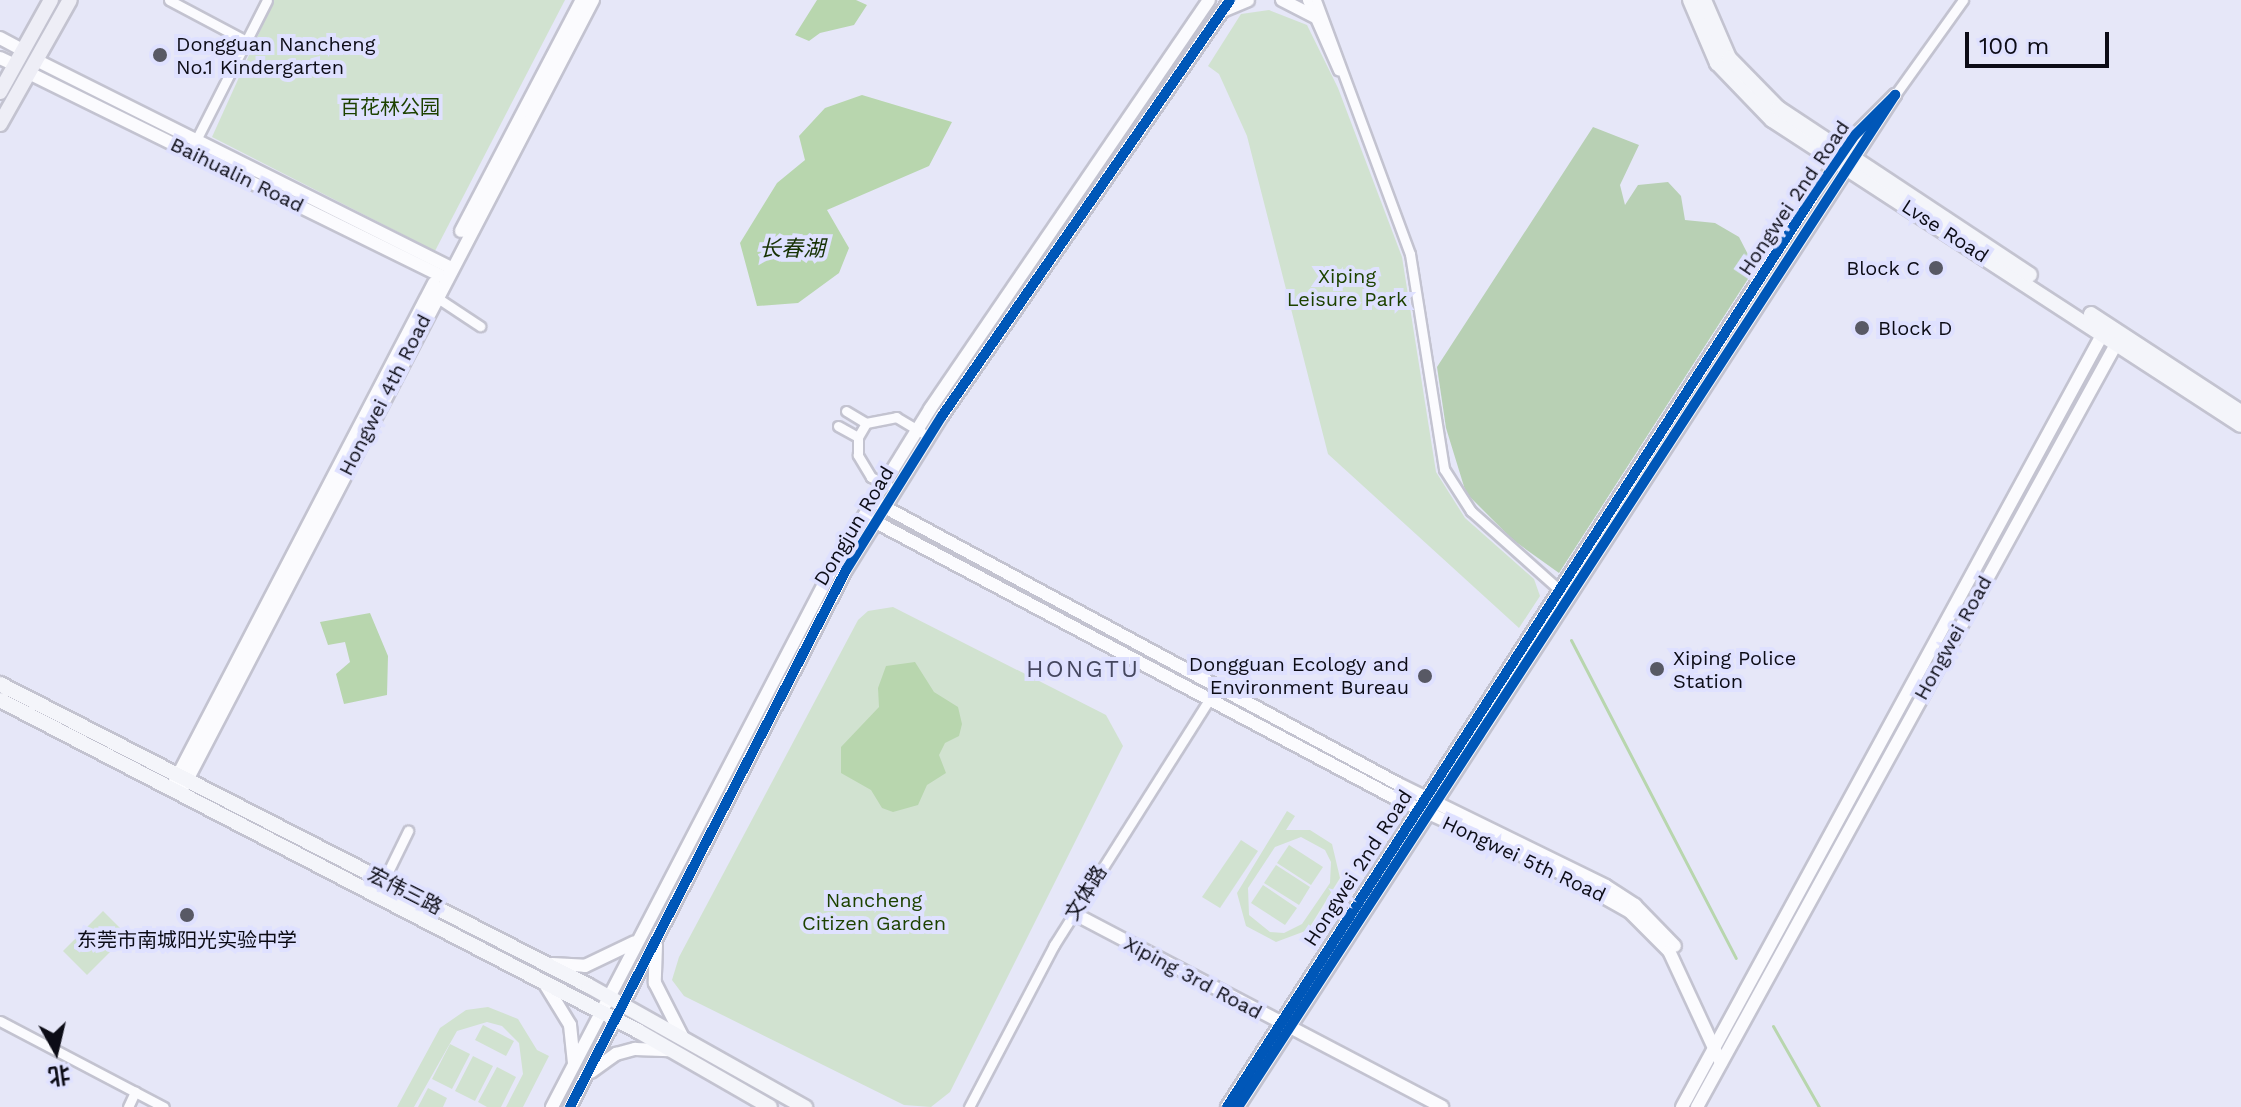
<!DOCTYPE html>
<meta charset="utf-8">
<style>
body{margin:0}
#map{position:relative;width:2241px;height:1107px;overflow:hidden;background:#e6e7f8;font-family:"Work Sans","Noto Sans SC",sans-serif}
div>[style]{position:absolute}
[style*='--x']{left:calc(var(--x)*1px);top:calc(var(--y)*1px);width:calc(var(--w)*1px);rotate:calc(var(--a)*1deg)}
.green>*{inset:0;background:#d1e2d0}
.forest>*{inset:0;background:#b8d0b4}
.water>*{inset:0;background:#b8d6ae}
.stream>*{height:3px;margin:-1.5px;padding:0 1.5px;transform-origin:1.5px;border-radius:1.5px;background:#b8d6ae}
.roads{filter:drop-shadow(2px 0 #c3c3d0) drop-shadow(-2px 0 #c3c3d0) drop-shadow(0 2px #c3c3d0) drop-shadow(0 -2px #c3c3d0)}
.minor>*{height:9px;margin:-4.5px;padding:0 4.5px;transform-origin:4.5px;border-radius:4.5px;background:#fbfbfe}
.tertiary>*{height:12px;margin:-6px;padding:0 6px;transform-origin:6px;border-radius:6px;background:#fbfbfe}
.secondary>*{height:14px;margin:-7px;padding:0 7px;transform-origin:7px;border-radius:7px;background:#f4f5fa}
.primary>*{height:14px;margin:-7px;padding:0 7px;transform-origin:7px;border-radius:7px;background:#eeeef6}
.cycleway>*{height:10px;margin:-5px;padding:0 5px;transform-origin:5px;border-radius:5px;background:#0057b8}
.dots>*{width:22px;height:22px;translate:-50% -50%;box-sizing:border-box;border:4px solid #dfe1ff;border-radius:50%}
span{translate:-50% -50%;white-space:nowrap;text-align:center;line-height:1.15;-webkit-text-stroke:8px #dfe1ff;paint-order:stroke}
.poi-label{font-size:20px;color:#0c0c16}
.left{translate:0 -50%;text-align:left}
.right{translate:-100% -50%;text-align:right}
.park-label{font-size:20px;color:#1d4200}
.street-label{font-size:20px;color:#0c0c16}
.water-label{font-size:22px;color:#173205;font-style:italic}
.quarter-label{font-size:24px;color:#45475f;letter-spacing:2px}
.north{position:absolute;left:16px;top:1011px;width:80px;height:80px;-webkit-text-stroke:6px #dfe1ff;paint-order:stroke;rotate:172deg;font-size:22px;font-weight:700;line-height:32px;text-align:center;color:#0c0c16}
.north::after{content:'';display:block;margin:auto;width:28px;height:36px;background:#0c0c16;clip-path:polygon(50% 0,100% 100%,50% 72%,0 100%)}
.scale{position:absolute;left:1965px;top:32px;width:144px;height:36px;box-sizing:border-box;border:4px solid #0c0c16;border-top:0;padding-left:10px;font-size:24px;line-height:28px;white-space:nowrap;color:#0c0c16;-webkit-text-stroke:6px #dfe1ff;paint-order:stroke}
</style>
<div id="map">
<div class="green">
<div style="clip-path:polygon(274px 0,565px 0,435px 251px,212px 137px)"></div>
<div style="clip-path:polygon(1269px 10px,1307px 25px,1338px 88px,1402px 257px,1436px 472px,1465px 518px,1534px 579px,1540px 596px,1519px 628px,1328px 454px,1247px 136px,1219px 74px,1208px 66px,1241px 14px)"></div>
<div style="clip-path:polygon(893px 607px,1106px 715px,1123px 746px,950px 1092px,931px 1107px,904px 1105px,684px 996px,672px 980px,679px 957px,858px 620px,868px 611px)"></div>
<div style="clip-path:polygon(evenodd,1287px 811px,1295px 816px,1286px 830px,1310px 830px,1332px 844px,1340px 878px,1308px 930px,1276px 942px,1246px 926px,1237px 893px,1287px 811px,1301px 837px,1325px 850px,1331px 862px,1330px 883px,1302px 924px,1284px 933px,1270px 932px,1249px 915px,1248px 888px,1275px 847px,1301px 837px)"></div>
<div style="clip-path:polygon(1241px 840px,1258px 851px,1220px 908px,1202px 897px)"></div>
<div style="clip-path:polygon(1289px 845px,1323px 867px,1311px 885px,1277px 863px)"></div>
<div style="clip-path:polygon(1276px 865px,1310px 887px,1299px 905px,1264px 883px)"></div>
<div style="clip-path:polygon(1263px 885px,1297px 908px,1285px 925px,1251px 903px)"></div>
<div style="clip-path:polygon(103px 911px,127px 935px,87px 975px,63px 951px)"></div>
<div style="clip-path:polygon(488px 1007px,518px 1019px,537px 1050px,549px 1056px,523px 1107px,506px 1107px,523px 1074px,519px 1043px,502px 1026px,487px 1022px,457px 1031px,414px 1107px,397px 1107px,440px 1028px,466px 1010px)"></div>
<div style="clip-path:polygon(483px 1025px,514px 1041px,506px 1056px,475px 1040px)"></div>
<div style="clip-path:polygon(450px 1044px,470px 1054px,452px 1089px,432px 1079px)"></div>
<div style="clip-path:polygon(473px 1056px,493px 1066px,475px 1101px,455px 1091px)"></div>
<div style="clip-path:polygon(497px 1067px,516px 1077px,501px 1107px,487px 1107px,478px 1102px)"></div>
<div style="clip-path:polygon(428px 1088px,447px 1098px,443px 1107px,418px 1107px)"></div>
</div>
<div class="forest">
<div style="clip-path:polygon(1593px 127px,1639px 145px,1620px 185px,1625px 205px,1638px 185px,1668px 182px,1681px 196px,1685px 220px,1715px 223px,1739px 237px,1755px 268px,1559px 573px,1513px 540px,1466px 493px,1446px 428px,1437px 367px)"></div>
</div>
<div class="water">
<div style="clip-path:polygon(817px 0,856px 0,867px 5px,854px 25px,820px 33px,809px 41px,795px 35px)"></div>
<div style="clip-path:polygon(862px 95px,952px 122px,929px 166px,827px 210px,849px 248px,839px 273px,798px 303px,757px 306px,740px 243px,777px 183px,805px 160px,799px 136px,825px 108px)"></div>
<div style="clip-path:polygon(370px 613px,388px 656px,387px 695px,344px 704px,336px 674px,350px 662px,345px 642px,328px 645px,320px 622px)"></div>
<div style="clip-path:polygon(915px 662px,934px 692px,958px 707px,962px 724px,959px 736px,945px 743px,939px 755px,946px 773px,927px 785px,918px 805px,893px 812px,882px 808px,871px 790px,841px 773px,841px 747px,879px 707px,878px 688px,886px 666px)"></div>
</div>
<div class="stream">
<div style="--x:1571;--y:640;--w:358;--a:62.6"></div>
<div style="--x:1773;--y:1026;--w:93;--a:60.4"></div>
</div>
<div class="roads">
<div class="minor">
<div style="--x:169;--y:0;--w:87;--a:28"></div>
<div style="--x:1307;--y:0;--w:77;--a:66.1"></div>
<div style="--x:1316;--y:0;--w:271;--a:69.7"></div>
<div style="--x:1410;--y:254;--w:218;--a:81"></div>
<div style="--x:1444;--y:469;--w:50;--a:57.3"></div>
<div style="--x:1471;--y:511;--w:123;--a:41.7"></div>
<div style="--x:1895;--y:95;--w:117;--a:-54.4"></div>
<div style="--x:190;--y:152;--w:170;--a:-63.1"></div>
<div style="--x:436;--y:297;--w:53;--a:33.4"></div>
<div style="--x:846;--y:411;--w:23;--a:31"></div>
<div style="--x:838;--y:426;--w:23;--a:29"></div>
<div style="--x:888;--y:485;--w:19;--a:-155"></div>
<div style="--x:871;--y:477;--w:26;--a:-121"></div>
<div style="--x:858;--y:455;--w:18;--a:-90"></div>
<div style="--x:858;--y:437;--w:16;--a:-60"></div>
<div style="--x:866;--y:423;--w:31;--a:-11"></div>
<div style="--x:896;--y:417;--w:31;--a:31"></div>
<div style="--x:384;--y:880;--w:55;--a:-63.9"></div>
<div style="--x:0;--y:1021;--w:185;--a:27.7"></div>
<div style="--x:128;--y:1107;--w:17;--a:-65"></div>
<div style="--x:969;--y:1107;--w:183;--a:-62.3"></div>
<div style="--x:1054;--y:945;--w:294;--a:-57.7"></div>
</div>
<div class="tertiary">
<div style="--x:1282;--y:0;--w:36;--a:27"></div>
<div style="--x:1225;--y:10;--w:25;--a:-23"></div>
<div style="--x:0;--y:38;--w:26;--a:28"></div>
<div style="--x:0;--y:58;--w:17;--a:25"></div>
<div style="--x:36;--y:60;--w:464;--a:26.6"></div>
<div style="--x:29;--y:73;--w:465;--a:26.2"></div>
<div style="--x:461;--y:231;--w:261;--a:-62.4"></div>
<div style="--x:879;--y:504;--w:592;--a:28.34"></div>
<div style="--x:1400;--y:785;--w:229;--a:26.1"></div>
<div style="--x:1606;--y:886;--w:35;--a:33"></div>
<div style="--x:1635;--y:905;--w:57;--a:45.7"></div>
<div style="--x:872;--y:520;--w:592;--a:27.99"></div>
<div style="--x:1395;--y:798;--w:182;--a:24.3"></div>
<div style="--x:1561;--y:873;--w:79;--a:29.5"></div>
<div style="--x:1630;--y:912;--w:55;--a:45"></div>
<div style="--x:1669;--y:951;--w:123;--a:65.1"></div>
<div style="--x:175;--y:781;--w:561;--a:-62.52"></div>
<div style="--x:184;--y:786;--w:886;--a:-62.51"></div>
<div style="--x:1073;--y:913;--w:417;--a:27.7"></div>
<div style="--x:656;--y:945;--w:38;--a:92"></div>
<div style="--x:655;--y:983;--w:62;--a:63"></div>
<div style="--x:552;--y:964;--w:33;--a:3"></div>
<div style="--x:585;--y:966;--w:55;--a:-25.6"></div>
<div style="--x:545;--y:984;--w:48;--a:58.6"></div>
<div style="--x:570;--y:1025;--w:37;--a:84"></div>
<div style="--x:591;--y:1072;--w:31;--a:-36"></div>
<div style="--x:616;--y:1054;--w:20;--a:-15"></div>
<div style="--x:635;--y:1049;--w:35;--a:2"></div>
<div style="--x:552;--y:1107;--w:613;--a:-62.52"></div>
<div style="--x:835;--y:563;--w:181;--a:-58.3"></div>
<div style="--x:930;--y:409;--w:495;--a:-55.7"></div>
<div style="--x:570;--y:1107;--w:604;--a:-62.8"></div>
<div style="--x:846;--y:570;--w:181;--a:-58.1"></div>
<div style="--x:942;--y:416;--w:506;--a:-55.3"></div>
<div style="--x:1227;--y:1107;--w:1083;--a:-57.25"></div>
<div style="--x:1813;--y:196;--w:74;--a:-55.5"></div>
<div style="--x:1855;--y:135;--w:57;--a:-45"></div>
<div style="--x:1895;--y:95;--w:1207;--a:122.99"></div>
<div style="--x:1682;--y:1107;--w:889;--a:-61.45"></div>
<div style="--x:1697;--y:1107;--w:879;--a:-61.22"></div>
</div>
<div class="secondary">
<div style="--x:1690;--y:0;--w:69;--a:66.8"></div>
<div style="--x:1717;--y:63;--w:79;--a:46"></div>
<div style="--x:1772;--y:120;--w:559;--a:33.04"></div>
<div style="--x:1704;--y:0;--w:63;--a:66.7"></div>
<div style="--x:1729;--y:58;--w:70;--a:45.6"></div>
<div style="--x:1778;--y:108;--w:302;--a:33.5"></div>
<div style="--x:2091;--y:314;--w:179;--a:33.2"></div>
<div style="--x:0;--y:684;--w:662;--a:27.15"></div>
<div style="--x:589;--y:986;--w:248;--a:29.3"></div>
<div style="--x:0;--y:700;--w:719;--a:27.42"></div>
<div style="--x:638;--y:1031;--w:152;--a:29.9"></div>
</div>
<div class="primary">
<div style="--x:0;--y:92;--w:105;--a:-61"></div>
<div style="--x:0;--y:124;--w:142;--a:-60.6"></div>
</div>
</div>
<div class="cycleway">
<div style="--x:570;--y:1107;--w:604;--a:-62.8"></div>
<div style="--x:846;--y:570;--w:181;--a:-58.1"></div>
<div style="--x:942;--y:416;--w:506;--a:-55.3"></div>
<div style="--x:1227;--y:1107;--w:1083;--a:-57.25"></div>
<div style="--x:1813;--y:196;--w:74;--a:-55.5"></div>
<div style="--x:1855;--y:135;--w:57;--a:-45"></div>
<div style="--x:1895;--y:95;--w:1207;--a:122.99"></div>
</div>
<div class="dots">
<div style="left:160px;top:55px;background:#585965"></div>
<div style="left:1936px;top:268px;background:#585965"></div>
<div style="left:1862px;top:328px;background:#585965"></div>
<div style="left:1657px;top:669px;background:#585965"></div>
<div style="left:1425px;top:676px;background:#585965"></div>
<div style="left:187px;top:915px;background:#585965"></div>
</div>
<div class="poi-label">
<span class="left" style="left:176px;top:56px">Dongguan Nancheng<br>No.1 Kindergarten</span>
<span class="right" style="left:1920px;top:268px">Block C</span>
<span class="left" style="left:1878px;top:328px">Block D</span>
<span class="left" style="left:1673px;top:670px">Xiping Police<br>Station</span>
<span class="right" style="left:1409px;top:676px">Dongguan Ecology and<br>Environment Bureau</span>
<span style="left:187px;top:940px">东莞市南城阳光实验中学</span>
</div>
<div class="park-label">
<span style="left:390px;top:107px">百花林公园</span>
<span style="left:1347px;top:288px">Xiping<br>Leisure Park</span>
<span style="left:874px;top:912px">Nancheng<br>Citizen Garden</span>
</div>
<div class="street-label">
<span style="left:237px;top:175px;rotate:26deg">Baihualin Road</span>
<span style="left:1794px;top:198px;rotate:-56deg">Hongwei 2nd Road</span>
<span style="left:1945px;top:231px;rotate:33deg">Lvse Road</span>
<span style="left:385px;top:395px;rotate:-63deg">Hongwei 4th Road</span>
<span style="left:854px;top:526px;rotate:-59deg">Dongjun Road</span>
<span style="left:1953px;top:638px;rotate:-61deg">Hongwei Road</span>
<span style="left:1524px;top:859px;rotate:25deg">Hongwei 5th Road</span>
<span style="left:1358px;top:868px;rotate:-57deg">Hongwei 2nd Road</span>
<span style="left:405px;top:891px;rotate:27deg">宏伟三路</span>
<span style="left:1086px;top:893px;rotate:-58deg">文体路</span>
<span style="left:1193px;top:978px;rotate:28deg">Xiping 3rd Road</span>
</div>
<div class="water-label">
<span style="left:792px;top:249px">长春湖</span>
</div>
<div class="quarter-label">
<span style="left:1083px;top:670px">HONGTU</span>
</div>
<div class="north">北</div>
<div class="scale">100 m</div>
</div>
